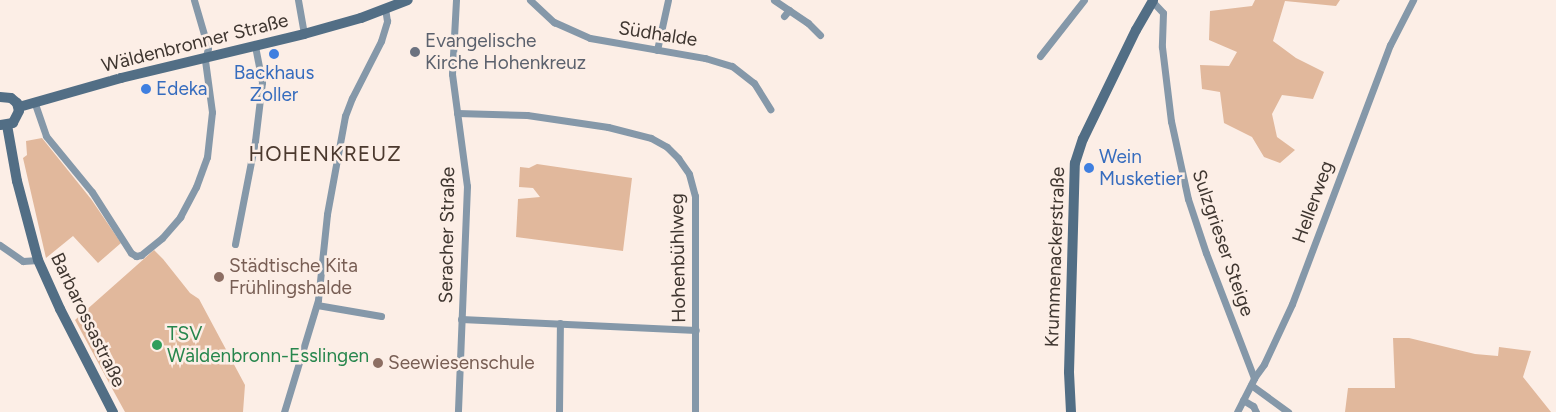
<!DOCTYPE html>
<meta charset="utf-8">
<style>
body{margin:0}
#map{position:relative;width:1556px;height:412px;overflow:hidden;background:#fceee6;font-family:Figtree,sans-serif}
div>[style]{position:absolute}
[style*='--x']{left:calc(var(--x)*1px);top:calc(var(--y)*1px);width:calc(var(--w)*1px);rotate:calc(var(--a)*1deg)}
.green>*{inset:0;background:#e1b89c}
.street>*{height:7px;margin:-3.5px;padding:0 3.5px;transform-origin:3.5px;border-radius:3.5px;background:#8598a9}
.secondary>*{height:10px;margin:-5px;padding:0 5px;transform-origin:5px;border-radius:5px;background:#526e85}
.dots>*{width:14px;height:14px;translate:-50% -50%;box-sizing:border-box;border:2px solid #fceee6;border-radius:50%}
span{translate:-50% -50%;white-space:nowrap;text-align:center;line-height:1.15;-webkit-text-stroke:5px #fceee6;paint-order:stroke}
.street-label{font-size:19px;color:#3f3630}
.worship-label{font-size:19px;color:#5b616d}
.left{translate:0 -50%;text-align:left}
.shop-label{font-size:19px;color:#366cbe}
.education-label{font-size:19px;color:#785e54}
.leisure-label{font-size:19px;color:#27864d}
.quarter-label{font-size:21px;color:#4b392e;letter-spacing:1px}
</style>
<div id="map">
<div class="green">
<div style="clip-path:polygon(1255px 0,1340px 0,1336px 6px,1285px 1px,1273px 41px,1296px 58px,1324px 72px,1313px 99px,1282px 95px,1272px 114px,1277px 137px,1295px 150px,1280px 163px,1264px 157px,1252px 137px,1224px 123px,1220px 92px,1202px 89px,1200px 65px,1229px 66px,1237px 52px,1209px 40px,1210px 11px,1252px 6px)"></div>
<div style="clip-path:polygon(42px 138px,91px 199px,121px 243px,98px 263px,73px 236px,46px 258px,23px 158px,27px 155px,26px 141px)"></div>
<div style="clip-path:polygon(537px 164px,632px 178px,623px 251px,516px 237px,518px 199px,540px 197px,533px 188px,519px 187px,520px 167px,529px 168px)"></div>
<div style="clip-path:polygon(154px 250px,163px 259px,190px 293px,199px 299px,245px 385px,243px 412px,125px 412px,114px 392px,75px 320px)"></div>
<div style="clip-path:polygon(1393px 338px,1409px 338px,1475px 354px,1498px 356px,1499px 347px,1531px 351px,1523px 377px,1551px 412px,1345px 412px,1348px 388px,1395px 388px)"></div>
</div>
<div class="street">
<div style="--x:298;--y:0;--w:35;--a:80"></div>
<div style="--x:456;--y:0;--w:74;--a:93.1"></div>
<div style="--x:452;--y:74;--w:113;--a:82.4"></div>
<div style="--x:467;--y:186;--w:226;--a:92.3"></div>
<div style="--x:530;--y:0;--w:33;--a:43"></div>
<div style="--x:554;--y:22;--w:39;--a:24"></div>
<div style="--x:590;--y:38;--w:117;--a:9.9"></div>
<div style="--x:705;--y:58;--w:28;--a:17"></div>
<div style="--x:732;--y:66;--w:28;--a:38"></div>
<div style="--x:754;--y:83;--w:31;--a:58"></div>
<div style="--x:774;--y:0;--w:41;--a:34.1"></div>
<div style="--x:808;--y:23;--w:17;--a:45"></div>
<div style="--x:1152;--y:1;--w:16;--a:47"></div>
<div style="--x:1163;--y:13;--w:34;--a:92"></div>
<div style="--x:1162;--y:47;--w:75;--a:83.1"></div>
<div style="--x:1171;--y:121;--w:80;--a:77.7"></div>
<div style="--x:1188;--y:199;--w:57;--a:71.6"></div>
<div style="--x:1206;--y:253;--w:134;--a:69"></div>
<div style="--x:784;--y:16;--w:8;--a:-50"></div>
<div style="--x:657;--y:50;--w:51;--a:-77.6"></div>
<div style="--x:1040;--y:56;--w:71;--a:-51.8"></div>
<div style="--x:34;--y:101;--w:37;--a:71"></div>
<div style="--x:46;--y:136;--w:72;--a:50.6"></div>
<div style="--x:92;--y:192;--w:72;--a:57.4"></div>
<div style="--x:131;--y:253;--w:6;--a:31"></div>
<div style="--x:136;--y:256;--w:5;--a:-11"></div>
<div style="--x:141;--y:255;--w:27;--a:-39"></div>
<div style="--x:162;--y:238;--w:28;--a:-49"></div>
<div style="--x:180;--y:217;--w:34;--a:-62"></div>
<div style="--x:196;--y:187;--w:32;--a:-70"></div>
<div style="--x:207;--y:157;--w:45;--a:-83.7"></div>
<div style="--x:212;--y:112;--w:52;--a:-97.7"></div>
<div style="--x:205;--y:60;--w:12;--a:-76"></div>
<div style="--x:208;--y:48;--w:50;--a:-106.3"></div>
<div style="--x:457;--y:113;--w:70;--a:1.6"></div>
<div style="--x:527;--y:115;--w:82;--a:8.4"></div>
<div style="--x:608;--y:127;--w:44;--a:14.3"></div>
<div style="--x:651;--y:138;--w:18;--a:29"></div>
<div style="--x:667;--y:147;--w:16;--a:45"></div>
<div style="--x:678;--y:158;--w:19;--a:55"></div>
<div style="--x:689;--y:174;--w:23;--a:75"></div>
<div style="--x:695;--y:196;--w:216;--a:90"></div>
<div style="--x:235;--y:244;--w:105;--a:-79"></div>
<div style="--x:255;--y:141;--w:59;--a:-83.2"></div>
<div style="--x:262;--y:82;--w:36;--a:-101"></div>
<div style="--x:0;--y:245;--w:28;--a:35"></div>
<div style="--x:23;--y:261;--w:15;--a:-4"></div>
<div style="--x:317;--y:305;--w:65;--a:9.8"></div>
<div style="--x:461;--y:319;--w:235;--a:2.7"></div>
<div style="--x:1251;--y:385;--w:46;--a:36.1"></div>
<div style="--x:1243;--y:400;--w:12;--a:31"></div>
<div style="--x:1253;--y:406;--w:7;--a:63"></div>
<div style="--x:284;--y:412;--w:117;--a:-73.1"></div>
<div style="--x:318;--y:300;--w:86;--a:-84"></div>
<div style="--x:327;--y:214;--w:100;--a:-79.6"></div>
<div style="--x:345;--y:116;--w:19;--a:-69"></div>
<div style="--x:352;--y:98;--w:64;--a:-63"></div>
<div style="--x:381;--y:41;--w:21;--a:-73"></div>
<div style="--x:387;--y:21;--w:12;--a:-99"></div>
<div style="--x:559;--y:412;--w:89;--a:-89.4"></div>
<div style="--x:1237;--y:412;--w:38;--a:-63"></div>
<div style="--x:1254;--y:378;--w:17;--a:-54"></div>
<div style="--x:1264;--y:364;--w:66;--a:-65"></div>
<div style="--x:1292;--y:304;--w:277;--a:-69.3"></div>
<div style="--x:1390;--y:45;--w:51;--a:-62.9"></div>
</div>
<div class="secondary">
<div style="--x:0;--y:97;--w:11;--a:5"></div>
<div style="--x:11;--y:98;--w:8;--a:40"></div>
<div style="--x:17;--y:103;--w:8;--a:76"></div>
<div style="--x:19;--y:111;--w:13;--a:117"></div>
<div style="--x:13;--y:123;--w:13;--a:171"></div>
<div style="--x:19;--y:107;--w:106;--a:-15.9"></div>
<div style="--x:121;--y:78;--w:188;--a:-13.5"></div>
<div style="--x:304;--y:34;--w:59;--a:-15.7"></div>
<div style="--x:361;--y:18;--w:50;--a:-21"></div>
<div style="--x:7;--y:125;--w:57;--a:79.9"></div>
<div style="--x:17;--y:181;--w:82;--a:75.1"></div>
<div style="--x:38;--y:260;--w:54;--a:65.8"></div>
<div style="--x:60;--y:309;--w:116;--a:62.8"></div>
<div style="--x:1071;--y:412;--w:40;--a:-92.9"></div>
<div style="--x:1069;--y:372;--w:209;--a:-88.4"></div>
<div style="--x:1075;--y:163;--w:25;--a:-72"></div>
<div style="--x:1083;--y:139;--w:121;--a:-64.1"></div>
<div style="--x:1136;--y:30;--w:34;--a:-60"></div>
</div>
<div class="dots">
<div style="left:415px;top:52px;background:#6b7280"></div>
<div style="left:274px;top:54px;background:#3f7fe0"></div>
<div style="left:146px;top:89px;background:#3f7fe0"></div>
<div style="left:1089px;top:168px;background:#3f7fe0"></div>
<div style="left:219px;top:277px;background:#8d6e63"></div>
<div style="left:157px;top:345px;background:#2e9e5b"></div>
<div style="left:378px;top:363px;background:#8d6e63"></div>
</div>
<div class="street-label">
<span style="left:658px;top:34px;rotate:9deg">Südhalde</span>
<span style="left:195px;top:43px;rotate:-14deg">Wäldenbronner Straße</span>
<span style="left:1313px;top:202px;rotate:-70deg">Hellerweg</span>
<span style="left:447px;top:235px;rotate:-89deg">Seracher Straße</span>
<span style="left:1223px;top:243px;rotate:71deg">Sulzgrieser Steige</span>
<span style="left:1055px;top:257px;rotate:-88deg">Krummenackerstraße</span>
<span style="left:678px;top:258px;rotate:-91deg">Hohenbühlweg</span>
<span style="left:88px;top:320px;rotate:64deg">Barbarossastraße</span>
</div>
<div class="worship-label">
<span class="left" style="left:425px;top:52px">Evangelische<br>Kirche Hohenkreuz</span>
</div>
<div class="shop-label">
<span style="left:274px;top:84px">Backhaus<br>Zoller</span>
<span class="left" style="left:156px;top:89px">Edeka</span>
<span class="left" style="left:1099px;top:168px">Wein<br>Musketier</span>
</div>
<div class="education-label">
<span class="left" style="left:229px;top:277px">Städtische Kita<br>Frühlingshalde</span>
<span class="left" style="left:388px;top:363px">Seewiesenschule</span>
</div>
<div class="leisure-label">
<span class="left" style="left:167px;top:345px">TSV<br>Wäldenbronn-Esslingen</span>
</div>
<div class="quarter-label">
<span style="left:325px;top:154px">HOHENKREUZ</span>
</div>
</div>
